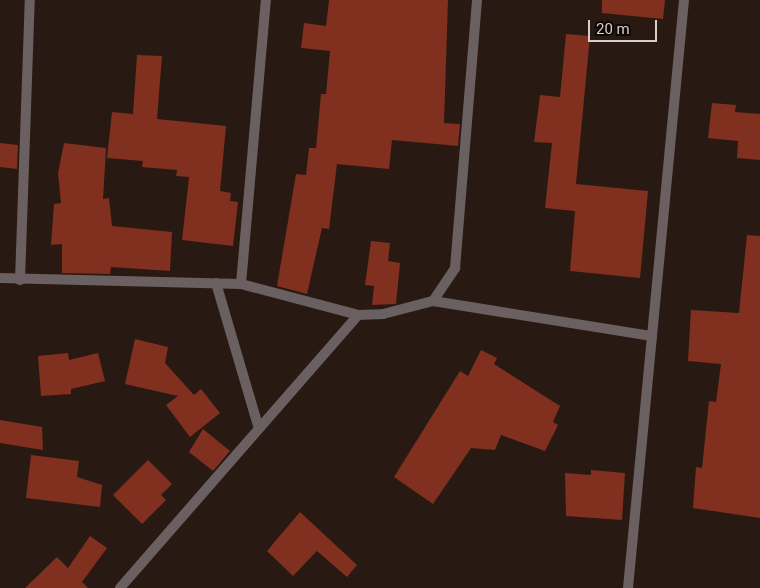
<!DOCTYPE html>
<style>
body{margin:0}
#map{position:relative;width:760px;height:588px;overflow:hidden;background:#281a12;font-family:Roboto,sans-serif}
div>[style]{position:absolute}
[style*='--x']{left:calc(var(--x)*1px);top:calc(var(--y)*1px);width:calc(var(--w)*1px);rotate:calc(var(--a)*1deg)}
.building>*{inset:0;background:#812f1f}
.street>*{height:10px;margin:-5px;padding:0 5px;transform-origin:5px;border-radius:5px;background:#6a6062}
span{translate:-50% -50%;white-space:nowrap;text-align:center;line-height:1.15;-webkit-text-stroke:4.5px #0c0704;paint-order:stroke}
.scale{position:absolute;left:588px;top:20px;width:69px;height:22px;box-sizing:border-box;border:2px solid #d9cfca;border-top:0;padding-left:6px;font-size:15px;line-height:18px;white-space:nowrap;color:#d9cfca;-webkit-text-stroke:4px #0c0704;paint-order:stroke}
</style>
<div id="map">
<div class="building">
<div style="clip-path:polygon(329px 0,448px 0,444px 123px,460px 124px,458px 146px,392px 140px,389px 169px,337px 164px,329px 229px,322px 228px,307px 294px,277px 286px,296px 174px,306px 175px,309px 148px,316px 148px,321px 94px,326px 94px,330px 51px,301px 48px,304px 23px,326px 26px)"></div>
<div style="clip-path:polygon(602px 0,665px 0,663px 19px,602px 13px)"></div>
<div style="clip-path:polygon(566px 34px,590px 36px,576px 184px,648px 191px,640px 278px,570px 271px,575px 211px,545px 208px,552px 143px,534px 142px,540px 95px,560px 97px)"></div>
<div style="clip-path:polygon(137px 55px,162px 56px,157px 119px,226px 126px,220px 191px,231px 193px,230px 201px,238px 202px,233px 246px,182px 240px,189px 177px,176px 176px,177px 170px,142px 167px,143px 161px,107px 158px,112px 112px,133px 114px)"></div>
<div style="clip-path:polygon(712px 103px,736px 105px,735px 112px,760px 114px,760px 160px,737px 158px,738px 141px,708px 138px)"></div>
<div style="clip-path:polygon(0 143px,18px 145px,17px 169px,0 167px)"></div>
<div style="clip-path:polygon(64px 143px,106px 148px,103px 199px,109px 198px,112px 226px,172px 232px,170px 271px,111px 267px,110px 274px,62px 273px,62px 244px,51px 245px,54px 204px,61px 203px,58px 173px)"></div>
<div style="clip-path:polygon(747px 235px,760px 236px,760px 518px,693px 508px,696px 467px,702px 468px,709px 401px,716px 402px,721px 364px,688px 361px,691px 310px,739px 313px)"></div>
<div style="clip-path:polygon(371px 241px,390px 243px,388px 261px,400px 263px,396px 304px,372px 305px,374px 286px,365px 285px)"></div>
<div style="clip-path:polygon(135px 339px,168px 347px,165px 363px,194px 395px,201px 389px,220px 413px,190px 437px,166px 405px,178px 396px,125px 384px)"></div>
<div style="clip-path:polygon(481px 350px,497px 358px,494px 364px,560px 406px,553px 422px,558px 425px,545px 451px,501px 435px,495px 450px,471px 448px,433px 504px,394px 477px,460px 371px,468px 376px)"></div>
<div style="clip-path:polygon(68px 353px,69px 360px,98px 353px,105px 381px,71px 389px,71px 394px,41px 396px,38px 356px)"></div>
<div style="clip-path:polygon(0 420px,42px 427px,43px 450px,0 443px)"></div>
<div style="clip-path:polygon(203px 429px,230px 451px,213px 471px,189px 452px)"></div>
<div style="clip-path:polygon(31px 455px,79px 461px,77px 477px,102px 485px,100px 507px,26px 498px)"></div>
<div style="clip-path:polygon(148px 460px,172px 484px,161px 495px,166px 500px,142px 524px,113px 495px)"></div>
<div style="clip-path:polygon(591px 470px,625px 473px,622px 520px,566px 516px,565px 473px,591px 475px)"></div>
<div style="clip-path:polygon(300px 512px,357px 565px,347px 577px,317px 551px,293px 576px,267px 551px)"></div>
<div style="clip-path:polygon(90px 536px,107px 548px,82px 582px,88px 588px,25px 588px,57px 557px,68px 568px)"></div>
</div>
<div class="street">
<div style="--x:0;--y:278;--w:241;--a:1.4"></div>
<div style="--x:241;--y:284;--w:121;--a:14.8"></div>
<div style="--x:20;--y:280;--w:280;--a:-88"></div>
<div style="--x:216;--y:283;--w:149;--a:73.6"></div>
<div style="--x:241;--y:284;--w:285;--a:-85"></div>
<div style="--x:433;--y:301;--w:222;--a:9.1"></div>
<div style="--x:120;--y:588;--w:362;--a:-48.9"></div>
<div style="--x:358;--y:315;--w:25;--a:-2"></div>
<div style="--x:383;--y:314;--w:52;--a:-14.6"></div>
<div style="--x:433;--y:301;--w:40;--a:-56"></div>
<div style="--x:455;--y:268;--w:269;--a:-85.3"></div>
<div style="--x:628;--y:588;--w:591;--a:-84.56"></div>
</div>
<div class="scale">20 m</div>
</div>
